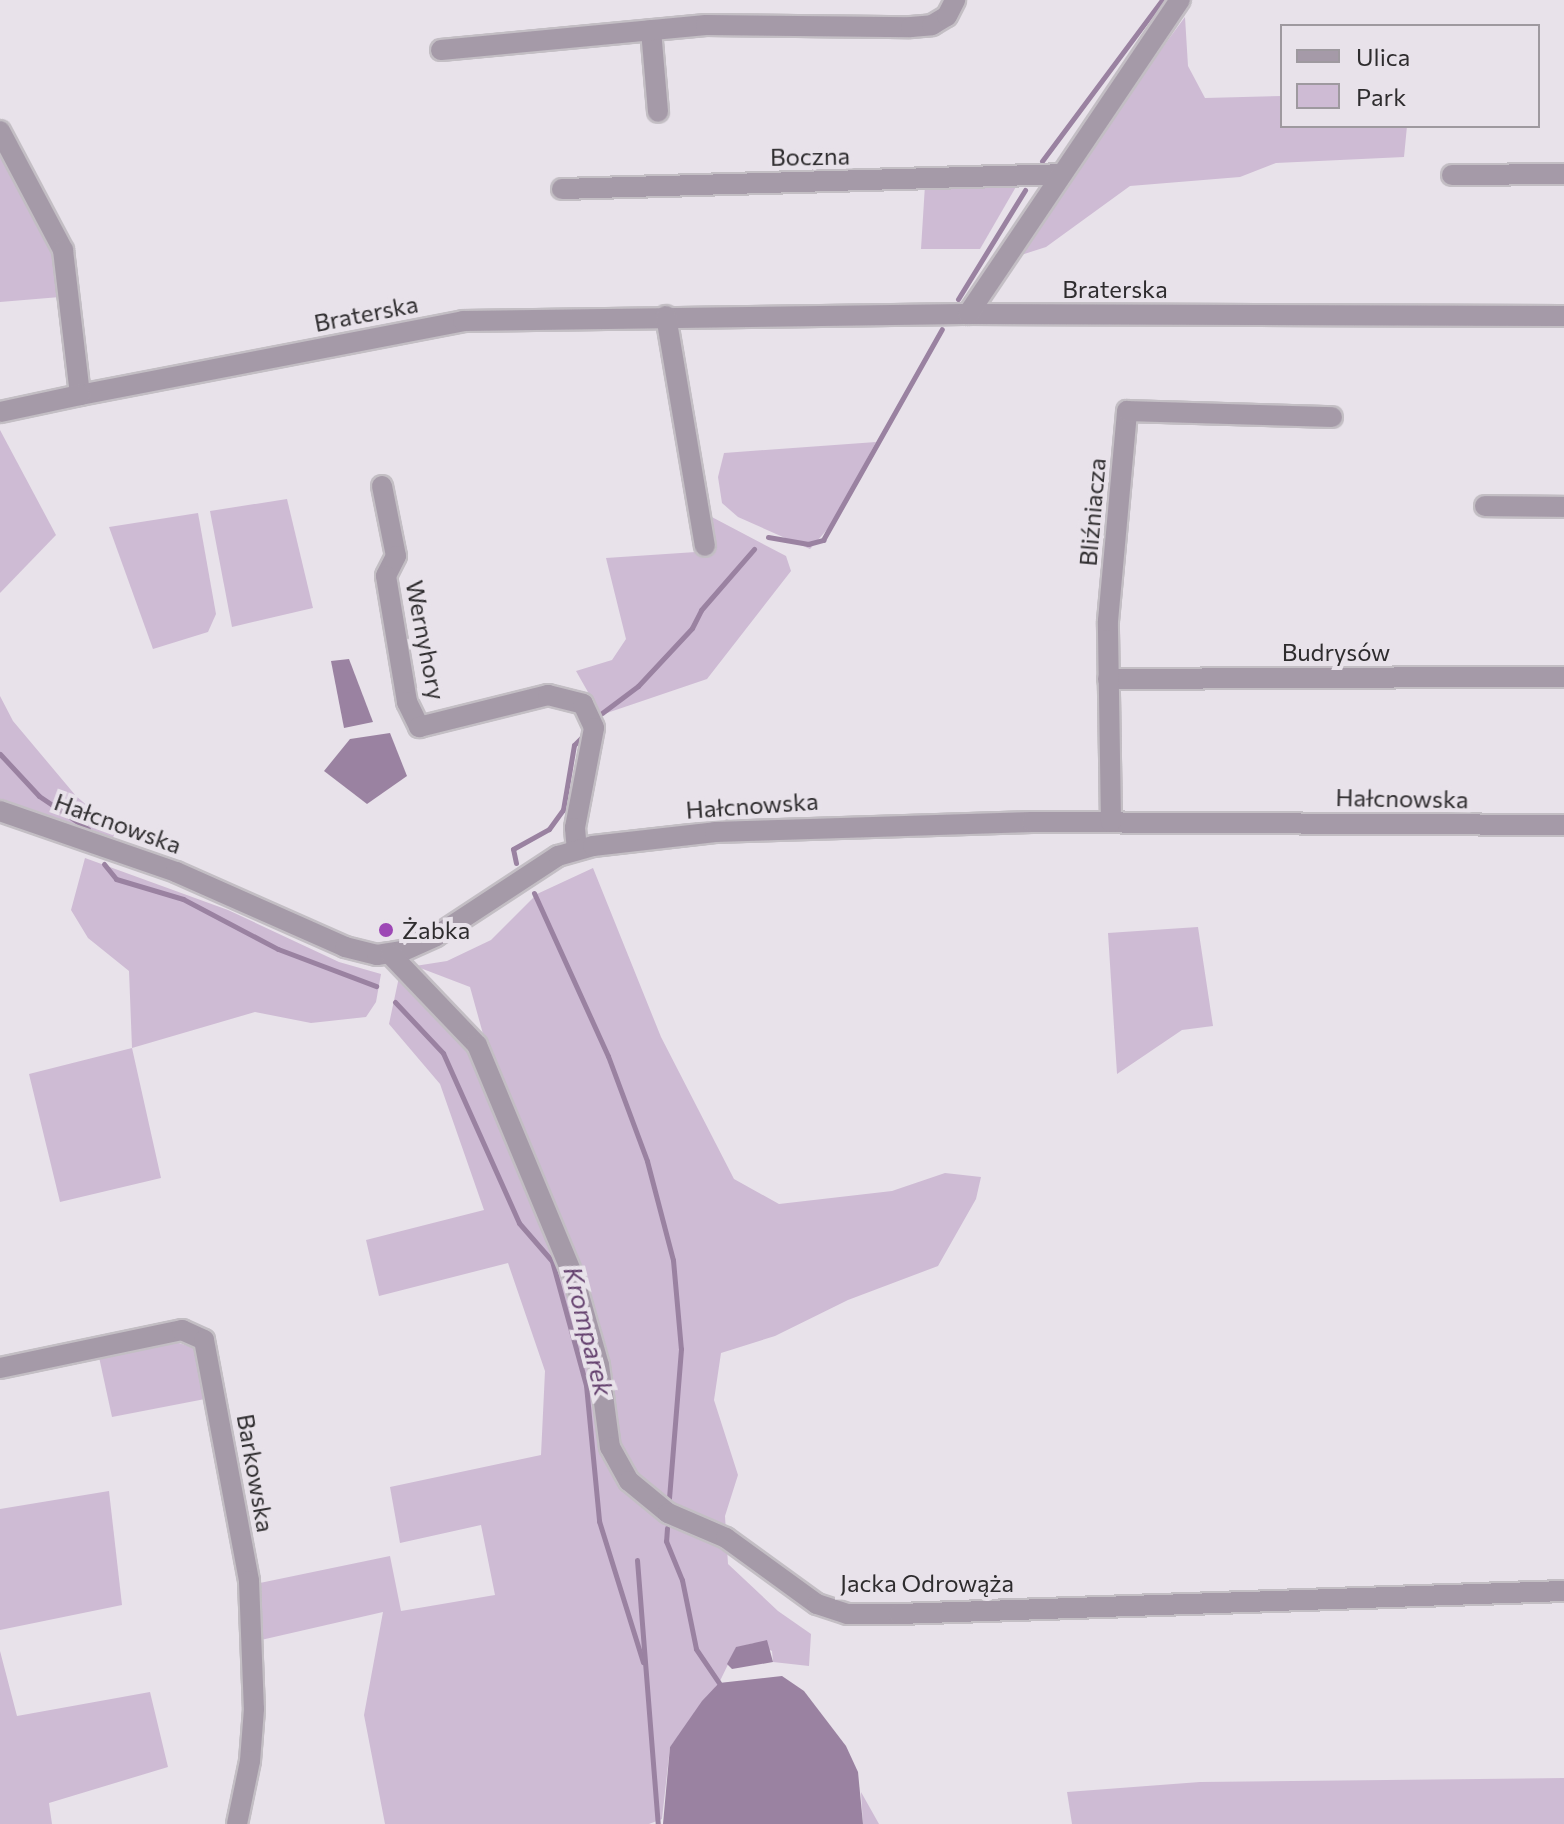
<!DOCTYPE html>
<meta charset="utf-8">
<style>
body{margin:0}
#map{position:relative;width:1564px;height:1824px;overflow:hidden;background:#e8e2ea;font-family:Commissioner,sans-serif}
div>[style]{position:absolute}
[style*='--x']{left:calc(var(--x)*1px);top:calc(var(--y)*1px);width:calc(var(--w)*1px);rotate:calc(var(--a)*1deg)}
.green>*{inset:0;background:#cebbd4}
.water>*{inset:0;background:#9a82a1}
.stream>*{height:5px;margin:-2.5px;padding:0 2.5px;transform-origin:2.5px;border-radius:2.5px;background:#9a82a1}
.roads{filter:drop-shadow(2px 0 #c3bec4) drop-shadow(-2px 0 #c3bec4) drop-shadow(0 2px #c3bec4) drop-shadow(0 -2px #c3bec4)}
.minor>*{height:20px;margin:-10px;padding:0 10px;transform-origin:10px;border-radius:10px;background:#a59aa8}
.dots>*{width:22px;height:22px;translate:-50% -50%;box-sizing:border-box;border:4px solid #e8e2ea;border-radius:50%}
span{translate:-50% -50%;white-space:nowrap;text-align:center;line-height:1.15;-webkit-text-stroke:8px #e8e2ea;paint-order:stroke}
.street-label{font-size:24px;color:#2e2c2e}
.poi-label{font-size:24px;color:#2e2c2e}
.left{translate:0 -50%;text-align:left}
.water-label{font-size:26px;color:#65426f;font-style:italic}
.legend{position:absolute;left:1280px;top:24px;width:260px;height:104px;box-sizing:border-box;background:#e8e2ea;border:2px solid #9e999f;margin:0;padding:10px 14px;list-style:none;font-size:24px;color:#2e2c2e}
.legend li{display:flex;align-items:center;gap:16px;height:40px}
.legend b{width:40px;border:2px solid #9e999f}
</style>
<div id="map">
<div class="green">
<div style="clip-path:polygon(1185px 17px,1188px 66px,1205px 98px,1282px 96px,1282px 126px,1407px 126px,1404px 157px,1276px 163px,1240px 177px,1130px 186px,1046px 247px,1018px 256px,1103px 128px)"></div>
<div style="clip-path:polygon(0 153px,52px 254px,60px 297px,0 302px)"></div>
<div style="clip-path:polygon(925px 185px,1017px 185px,980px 249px,921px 249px)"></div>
<div style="clip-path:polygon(0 430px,56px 535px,0 593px)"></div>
<div style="clip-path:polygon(876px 442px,832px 524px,810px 549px,738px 517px,722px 503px,718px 477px,724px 453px)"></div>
<div style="clip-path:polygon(287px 499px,313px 608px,232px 627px,210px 511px)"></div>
<div style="clip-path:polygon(198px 513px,216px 614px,208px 632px,153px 649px,109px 527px)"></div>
<div style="clip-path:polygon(708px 515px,786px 556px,791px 571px,707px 679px,601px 715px,576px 671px,612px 660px,626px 639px,606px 558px,711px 551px)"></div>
<div style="clip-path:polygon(0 696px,13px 721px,76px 796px,116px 830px,112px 840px,0 803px)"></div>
<div style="clip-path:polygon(85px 858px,228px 910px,339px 962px,381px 974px,376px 1002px,366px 1017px,311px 1023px,255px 1012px,132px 1048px,161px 1178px,60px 1202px,29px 1074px,132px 1048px,129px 971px,88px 938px,71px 910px)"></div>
<div style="clip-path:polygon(593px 868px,661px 1037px,734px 1179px,779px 1204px,892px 1191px,945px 1173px,981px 1177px,976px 1199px,938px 1266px,848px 1300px,775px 1336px,721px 1353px,714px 1400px,738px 1475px,725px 1516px,728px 1564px,778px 1611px,811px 1634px,809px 1666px,773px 1662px,772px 1651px,754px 1643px,736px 1648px,719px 1683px,670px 1747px,662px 1819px,649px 1824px,385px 1824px,364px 1715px,383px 1612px,261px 1640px,255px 1584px,390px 1556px,401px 1611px,495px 1595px,481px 1525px,400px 1543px,390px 1487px,541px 1455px,545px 1371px,508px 1263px,379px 1296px,366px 1240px,484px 1210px,440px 1084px,389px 1024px,399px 977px,466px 1048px,526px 1189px,470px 987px,415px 966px,447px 961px,491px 940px,537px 894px)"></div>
<div style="clip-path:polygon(1198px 927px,1213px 1026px,1182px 1030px,1117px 1074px,1108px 933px)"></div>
<div style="clip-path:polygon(170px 1340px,197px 1349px,205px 1399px,112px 1417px,99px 1357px)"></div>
<div style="clip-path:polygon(109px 1491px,122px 1605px,0 1630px,0 1509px)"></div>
<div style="clip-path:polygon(0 1651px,17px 1716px,150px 1692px,168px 1767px,49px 1803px,52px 1824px,0 1824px)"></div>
<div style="clip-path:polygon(1564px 1778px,1564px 1824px,1072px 1824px,1067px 1792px,1200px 1782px)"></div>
<div style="clip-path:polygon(861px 1792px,879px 1824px,863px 1824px)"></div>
</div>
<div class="water">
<div style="clip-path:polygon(349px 659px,373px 722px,344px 728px,331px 661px)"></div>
<div style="clip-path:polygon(390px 733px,407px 776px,367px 804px,324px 771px,350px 739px)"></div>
<div style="clip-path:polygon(767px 1640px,773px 1662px,732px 1669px,727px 1664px,736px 1647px)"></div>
<div style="clip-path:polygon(782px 1676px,804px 1691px,846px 1746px,858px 1772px,863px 1824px,663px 1824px,670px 1747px,702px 1701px,719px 1683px)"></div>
</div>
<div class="stream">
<div style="--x:1042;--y:161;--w:201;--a:-53.3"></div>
<div style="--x:958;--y:299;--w:128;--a:-58.4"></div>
<div style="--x:768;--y:537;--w:41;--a:9.9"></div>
<div style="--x:808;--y:544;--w:16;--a:-15"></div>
<div style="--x:823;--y:540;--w:242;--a:-60.6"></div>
<div style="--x:602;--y:713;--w:45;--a:-36.9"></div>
<div style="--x:638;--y:686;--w:79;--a:-47"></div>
<div style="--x:692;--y:628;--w:20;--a:-63"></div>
<div style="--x:701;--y:610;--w:81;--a:-49"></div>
<div style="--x:0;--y:754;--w:57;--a:47.1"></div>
<div style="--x:39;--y:796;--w:59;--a:34"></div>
<div style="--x:516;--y:863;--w:14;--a:-102"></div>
<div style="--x:513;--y:849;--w:41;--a:-29.1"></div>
<div style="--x:549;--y:829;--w:24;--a:-54"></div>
<div style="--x:563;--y:810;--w:66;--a:-80.4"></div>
<div style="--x:574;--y:745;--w:13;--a:-45"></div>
<div style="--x:104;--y:864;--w:19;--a:51"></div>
<div style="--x:116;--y:879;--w:70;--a:16.6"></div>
<div style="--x:183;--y:899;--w:107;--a:27.8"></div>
<div style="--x:278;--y:949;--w:105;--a:20.7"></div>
<div style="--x:534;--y:893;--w:179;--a:65.6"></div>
<div style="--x:608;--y:1056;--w:112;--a:69.6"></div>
<div style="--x:647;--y:1161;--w:102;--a:75.3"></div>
<div style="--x:673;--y:1260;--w:89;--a:84.9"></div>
<div style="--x:681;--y:1349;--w:150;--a:94.6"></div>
<div style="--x:395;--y:1002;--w:70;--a:46.7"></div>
<div style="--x:443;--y:1053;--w:186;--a:65.9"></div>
<div style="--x:519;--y:1223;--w:50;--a:49"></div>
<div style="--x:552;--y:1261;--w:129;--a:74.7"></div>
<div style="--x:586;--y:1385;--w:137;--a:84.5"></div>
<div style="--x:599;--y:1521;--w:148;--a:72.7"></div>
<div style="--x:667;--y:1528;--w:13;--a:94"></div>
<div style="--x:666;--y:1541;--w:42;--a:67.7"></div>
<div style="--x:682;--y:1580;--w:70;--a:78.5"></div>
<div style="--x:696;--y:1649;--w:41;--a:55.9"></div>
<div style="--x:637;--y:1560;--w:265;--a:85.5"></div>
</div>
<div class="roads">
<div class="minor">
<div style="--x:651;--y:30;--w:82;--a:85.1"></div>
<div style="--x:441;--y:50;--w:266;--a:-5.4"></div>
<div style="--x:706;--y:25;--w:205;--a:0.6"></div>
<div style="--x:911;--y:27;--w:21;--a:-5"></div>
<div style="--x:932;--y:25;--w:17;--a:-31"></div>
<div style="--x:947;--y:16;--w:18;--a:-63"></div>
<div style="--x:0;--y:131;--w:135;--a:62.1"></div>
<div style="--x:63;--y:250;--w:146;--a:83.3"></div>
<div style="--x:80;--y:395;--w:390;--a:-10.9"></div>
<div style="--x:463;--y:321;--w:505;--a:-0.79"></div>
<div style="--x:968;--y:314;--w:596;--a:0.19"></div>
<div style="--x:1452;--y:175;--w:112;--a:-0.5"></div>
<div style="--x:562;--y:189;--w:497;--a:-1.7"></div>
<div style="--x:968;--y:314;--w:379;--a:-56"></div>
<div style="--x:666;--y:316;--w:233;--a:80.4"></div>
<div style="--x:0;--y:412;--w:82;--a:-12"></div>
<div style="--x:382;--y:486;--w:71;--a:78.7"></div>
<div style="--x:396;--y:556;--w:22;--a:117"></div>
<div style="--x:386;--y:576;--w:128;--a:80.5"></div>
<div style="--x:407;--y:702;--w:28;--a:64"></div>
<div style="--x:419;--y:727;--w:133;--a:-13.9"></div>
<div style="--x:548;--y:695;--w:36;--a:14"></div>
<div style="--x:583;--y:704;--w:26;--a:65"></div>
<div style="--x:594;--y:728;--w:102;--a:100.8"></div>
<div style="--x:575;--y:828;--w:22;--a:85"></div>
<div style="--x:1485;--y:506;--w:79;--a:0.7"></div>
<div style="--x:1108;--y:679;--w:456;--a:-0.3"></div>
<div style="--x:0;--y:811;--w:186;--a:19.1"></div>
<div style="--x:176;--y:872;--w:185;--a:23.9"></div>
<div style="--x:345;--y:947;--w:33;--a:14"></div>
<div style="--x:377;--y:955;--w:26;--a:-9"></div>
<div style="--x:403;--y:951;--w:36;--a:-24"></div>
<div style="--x:436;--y:936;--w:146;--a:-33.3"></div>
<div style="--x:558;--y:856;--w:36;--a:-16"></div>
<div style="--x:593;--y:846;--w:123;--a:-6.5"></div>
<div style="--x:715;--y:832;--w:317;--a:-1.8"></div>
<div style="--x:1032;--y:822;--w:532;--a:0.32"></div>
<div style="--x:1111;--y:822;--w:201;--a:-90.9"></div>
<div style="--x:1108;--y:621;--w:211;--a:-84.8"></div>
<div style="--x:1127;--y:411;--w:205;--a:1.7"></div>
<div style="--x:391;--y:955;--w:124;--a:46.3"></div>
<div style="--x:477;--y:1045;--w:256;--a:67.4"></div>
<div style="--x:575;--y:1281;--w:87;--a:74.1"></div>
<div style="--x:599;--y:1365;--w:83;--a:82.4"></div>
<div style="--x:610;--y:1447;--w:39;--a:61"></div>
<div style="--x:629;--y:1481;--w:50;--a:39.4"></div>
<div style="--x:668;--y:1513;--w:63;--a:23.3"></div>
<div style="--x:726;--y:1538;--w:112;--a:36"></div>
<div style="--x:817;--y:1604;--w:32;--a:18"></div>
<div style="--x:847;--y:1614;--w:52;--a:0"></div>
<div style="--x:899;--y:1614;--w:665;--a:-1.98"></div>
<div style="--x:0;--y:1368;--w:186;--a:-11.8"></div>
<div style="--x:182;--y:1330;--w:24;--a:24"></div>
<div style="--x:204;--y:1340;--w:245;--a:79.4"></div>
<div style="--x:249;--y:1581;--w:128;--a:87.8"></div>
<div style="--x:254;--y:1709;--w:52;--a:94.4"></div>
<div style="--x:250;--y:1761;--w:64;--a:101.7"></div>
</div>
</div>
<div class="dots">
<div style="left:386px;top:930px;background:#9d47b5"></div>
</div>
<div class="street-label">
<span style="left:810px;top:156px;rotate:-1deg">Boczna</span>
<span style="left:1115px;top:289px">Braterska</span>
<span style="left:366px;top:313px;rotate:-11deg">Braterska</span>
<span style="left:1092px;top:512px;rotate:-85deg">Bliźniacza</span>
<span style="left:426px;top:640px;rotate:79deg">Wernyhory</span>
<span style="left:1336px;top:652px">Budrysów</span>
<span style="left:1402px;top:798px;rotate:1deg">Hałcnowska</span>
<span style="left:752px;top:805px;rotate:-4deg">Hałcnowska</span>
<span style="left:118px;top:823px;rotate:20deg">Hałcnowska</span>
<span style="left:256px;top:1473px;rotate:80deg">Barkowska</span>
<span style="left:927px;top:1583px">Jacka Odrowąża</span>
</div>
<div class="poi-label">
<span class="left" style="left:402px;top:930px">Żabka</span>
</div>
<div class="water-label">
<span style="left:589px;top:1331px;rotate:76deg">Kromparek</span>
</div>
<ul class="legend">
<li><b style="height:10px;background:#a59aa8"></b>Ulica</li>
<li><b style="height:22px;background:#cebbd4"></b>Park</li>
</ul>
</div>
